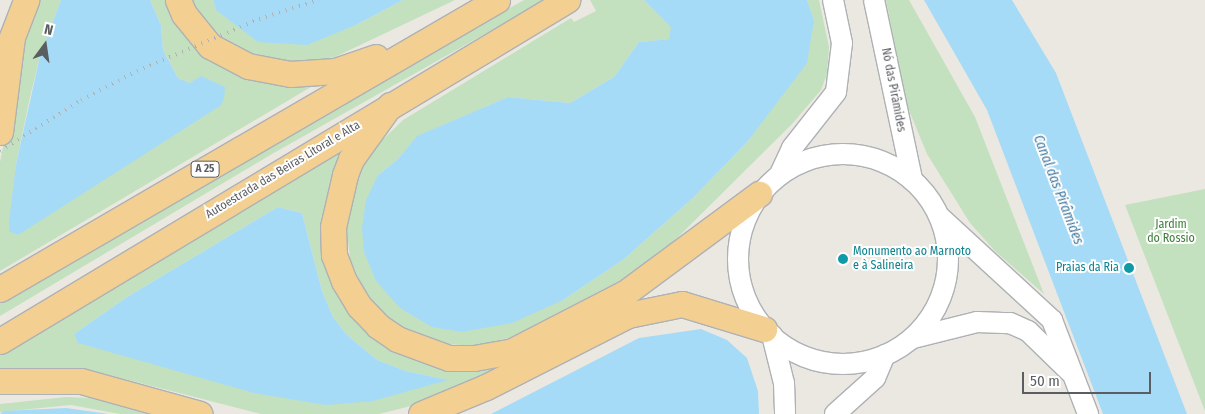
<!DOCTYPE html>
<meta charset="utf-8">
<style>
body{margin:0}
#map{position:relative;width:1205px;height:414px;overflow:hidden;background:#ebe8e1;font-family:"Fira Sans Condensed",sans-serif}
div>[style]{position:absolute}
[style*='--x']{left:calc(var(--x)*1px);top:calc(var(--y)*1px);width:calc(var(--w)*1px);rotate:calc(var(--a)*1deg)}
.green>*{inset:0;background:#c3e1bf}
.water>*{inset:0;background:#a6dbf7}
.roads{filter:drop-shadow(1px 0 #aeb1b5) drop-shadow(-1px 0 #aeb1b5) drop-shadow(0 1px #aeb1b5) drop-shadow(0 -1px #aeb1b5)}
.secondary>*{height:20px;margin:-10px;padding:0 10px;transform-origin:10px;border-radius:10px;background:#fff}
.secondary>.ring{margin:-10px;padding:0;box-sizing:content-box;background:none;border:20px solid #fff;border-radius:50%}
.motorway>*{height:25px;margin:-12.5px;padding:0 12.5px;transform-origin:12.5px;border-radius:12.5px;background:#f3d091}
.rail>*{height:4px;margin-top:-2px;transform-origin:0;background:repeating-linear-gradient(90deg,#b0b1b1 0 1px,transparent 0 7px)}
.dots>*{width:14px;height:14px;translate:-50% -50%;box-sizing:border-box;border:2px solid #fff;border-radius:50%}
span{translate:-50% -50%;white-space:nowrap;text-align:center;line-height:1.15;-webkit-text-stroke:4px #fff;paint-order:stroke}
.shield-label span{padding:1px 4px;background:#fff;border:1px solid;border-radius:4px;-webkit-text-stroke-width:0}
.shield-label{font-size:11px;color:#5a5d61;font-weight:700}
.street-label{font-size:12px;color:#5a5d61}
.park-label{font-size:12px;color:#3f7e3b}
.culture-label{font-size:12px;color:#0d838f}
.left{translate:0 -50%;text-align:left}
.right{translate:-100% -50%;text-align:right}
.water-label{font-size:14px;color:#42789e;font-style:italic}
.north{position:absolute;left:20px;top:20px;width:50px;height:50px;-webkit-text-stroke:4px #fff;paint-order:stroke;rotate:14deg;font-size:14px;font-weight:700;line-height:20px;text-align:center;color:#5a5d61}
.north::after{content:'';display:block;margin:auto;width:18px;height:22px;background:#5a5d61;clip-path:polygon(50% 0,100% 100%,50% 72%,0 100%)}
.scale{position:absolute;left:1022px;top:372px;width:129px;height:22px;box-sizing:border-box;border:2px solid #5a5d61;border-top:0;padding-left:6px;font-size:15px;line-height:18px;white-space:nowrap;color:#5a5d61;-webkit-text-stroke:4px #fff;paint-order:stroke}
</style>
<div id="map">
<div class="green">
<div style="clip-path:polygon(38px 0,61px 0,40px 56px,30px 97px,16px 164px,9px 231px,190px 83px,178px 78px,163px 50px,161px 25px,150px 0,168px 0,187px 32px,316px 84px,0 271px,0 162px,21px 57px)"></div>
<div style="clip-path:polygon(189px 0,213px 0,216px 10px,356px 25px,403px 0,455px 0,335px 57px,299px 63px,269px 60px,238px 50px,212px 33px)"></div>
<div style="clip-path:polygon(524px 0,545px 0,272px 154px,0 316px,0 302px,161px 205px)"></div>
<div style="clip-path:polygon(590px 0,644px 0,672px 27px,669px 39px,639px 42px,614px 77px,570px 103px,508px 97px,418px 136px,398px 159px,378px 175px,563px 300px,624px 259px,694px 197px,748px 141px,814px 20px,807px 0,819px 0,829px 47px,827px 74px,821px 90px,792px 124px,668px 247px,627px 277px,509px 338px,475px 346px,446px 344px,402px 328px,383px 314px,367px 297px,350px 259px,346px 221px,358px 172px,368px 154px,403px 120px,571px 18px,574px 22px,596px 11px)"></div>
<div style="clip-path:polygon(886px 0,909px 0,975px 117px,1044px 294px,995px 251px,970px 223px,927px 154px,906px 103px)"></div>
<div style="clip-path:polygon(evenodd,346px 145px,342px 156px,347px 304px,489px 368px,492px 373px,419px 404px,379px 414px,261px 414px,105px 374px,43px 368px,0 372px,0 349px,346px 145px,278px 207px,302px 213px,322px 291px,333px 317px,347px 335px,377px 360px,406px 371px,447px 380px,74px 334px,127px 297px,278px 207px)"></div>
<div style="clip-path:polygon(1205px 189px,1205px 411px,1125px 205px)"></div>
<div style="clip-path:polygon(66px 397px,90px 398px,147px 414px,120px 414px,71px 405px,0 412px,0 404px)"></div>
</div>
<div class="water">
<div style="clip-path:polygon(61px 0,150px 0,161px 25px,163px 50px,178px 78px,190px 83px,201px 76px,225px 87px,224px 99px,220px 106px,18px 235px,9px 231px,9px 222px,16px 164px,40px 56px)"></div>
<div style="clip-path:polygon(213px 0,403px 0,356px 25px,307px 45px,258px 42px,216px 10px)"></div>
<div style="clip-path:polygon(644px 0,807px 0,814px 20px,807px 63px,748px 141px,694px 197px,624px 259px,563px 300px,512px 323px,462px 332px,432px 327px,400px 308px,376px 281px,364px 252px,362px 228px,366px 200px,378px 175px,398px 159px,417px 136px,508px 97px,570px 103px,614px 77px,639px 42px,669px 39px,671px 27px)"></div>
<div style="clip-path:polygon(924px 0,1012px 0,1056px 73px,1187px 414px,1103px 414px,987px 110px)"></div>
<div style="clip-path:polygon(278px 207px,302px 213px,322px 291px,333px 317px,347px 335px,377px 360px,406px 371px,448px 380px,373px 401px,325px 405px,254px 393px,78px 343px,74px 334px,127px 297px)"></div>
<div style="clip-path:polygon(701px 329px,727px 340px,747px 358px,758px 391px,759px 414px,491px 414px,639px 338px)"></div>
<div style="clip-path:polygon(66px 408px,109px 414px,0 414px,3px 411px)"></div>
</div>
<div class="roads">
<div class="secondary">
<div style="--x:874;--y:0;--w:183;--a:78"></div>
<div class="ring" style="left:738px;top:154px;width:190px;height:190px"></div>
<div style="--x:780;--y:174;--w:29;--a:-65"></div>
<div style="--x:792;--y:148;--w:71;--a:-51.8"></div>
<div style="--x:836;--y:92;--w:49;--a:-83"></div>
<div style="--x:842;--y:43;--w:44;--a:-101.8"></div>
<div style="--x:939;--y:216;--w:154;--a:42.6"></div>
<div style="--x:1052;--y:320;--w:101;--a:69"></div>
<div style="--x:772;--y:335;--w:49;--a:76"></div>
<div style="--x:784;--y:383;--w:31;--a:88"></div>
<div style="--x:913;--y:338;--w:66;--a:-14"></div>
<div style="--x:977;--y:322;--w:33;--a:2"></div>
<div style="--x:1010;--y:323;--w:20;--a:24"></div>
<div style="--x:1028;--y:331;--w:59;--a:44.3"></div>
<div style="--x:835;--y:414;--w:54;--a:-42"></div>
<div style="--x:875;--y:378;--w:25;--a:-67"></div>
</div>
<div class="motorway">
<div style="--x:178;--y:0;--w:15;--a:67"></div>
<div style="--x:184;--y:14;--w:41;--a:50.9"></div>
<div style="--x:210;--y:46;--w:43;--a:27.8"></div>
<div style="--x:248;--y:66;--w:43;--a:10.8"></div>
<div style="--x:290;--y:74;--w:45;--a:-3.8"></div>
<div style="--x:335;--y:71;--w:43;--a:-18.9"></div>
<div style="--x:390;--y:105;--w:67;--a:125.8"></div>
<div style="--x:351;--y:159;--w:17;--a:111"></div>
<div style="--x:345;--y:175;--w:53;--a:103"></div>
<div style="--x:333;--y:227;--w:28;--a:88"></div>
<div style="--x:334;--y:255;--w:28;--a:69"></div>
<div style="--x:344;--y:281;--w:29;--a:59"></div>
<div style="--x:359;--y:306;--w:28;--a:46"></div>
<div style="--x:378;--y:326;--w:23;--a:34"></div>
<div style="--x:397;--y:339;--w:55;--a:20.1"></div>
<div style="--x:449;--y:358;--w:25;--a:0"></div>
<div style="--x:474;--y:358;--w:39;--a:-10"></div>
<div style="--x:512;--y:351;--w:127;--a:-27.2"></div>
<div style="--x:625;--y:293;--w:167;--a:-36.5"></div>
<div style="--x:0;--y:132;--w:96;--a:-82.8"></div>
<div style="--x:12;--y:37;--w:40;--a:-69"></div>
<div style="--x:0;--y:289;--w:575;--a:-30.18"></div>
<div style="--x:0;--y:341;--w:662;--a:-31.02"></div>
<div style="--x:0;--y:381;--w:81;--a:0"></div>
<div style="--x:81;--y:381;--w:123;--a:15.5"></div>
<div style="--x:421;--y:414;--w:70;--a:-22.6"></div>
<div style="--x:486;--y:387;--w:159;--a:-26.9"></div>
<div style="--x:628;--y:315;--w:55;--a:-11.5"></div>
<div style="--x:682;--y:304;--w:86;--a:17"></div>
</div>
</div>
<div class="rail">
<div style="--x:0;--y:151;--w:96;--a:-32.2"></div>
<div style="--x:81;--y:100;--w:63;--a:-27.4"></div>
<div style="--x:137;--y:71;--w:133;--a:-23.1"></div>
<div style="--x:259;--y:19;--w:63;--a:-17.6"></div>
</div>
<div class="dots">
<div style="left:843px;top:259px;background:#0f9aa8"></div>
<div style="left:1129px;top:268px;background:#0f9aa8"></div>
</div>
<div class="shield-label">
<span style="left:205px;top:169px">A 25</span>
</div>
<div class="street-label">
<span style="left:893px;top:90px;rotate:79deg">Nó das Pirâmides</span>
<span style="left:283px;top:170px;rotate:-31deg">Autoestrada das Beiras Litoral e Alta</span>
</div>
<div class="park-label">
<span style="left:1171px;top:232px">Jardim<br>do Rossio</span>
</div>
<div class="culture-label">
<span class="left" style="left:853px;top:259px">Monumento ao Marnoto<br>e à Salineira</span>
<span class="right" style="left:1119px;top:268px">Praias da Ria</span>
</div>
<div class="water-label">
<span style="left:1058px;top:190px;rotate:69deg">Canal das Pirâmides</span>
</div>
<div class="north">N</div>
<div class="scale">50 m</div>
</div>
